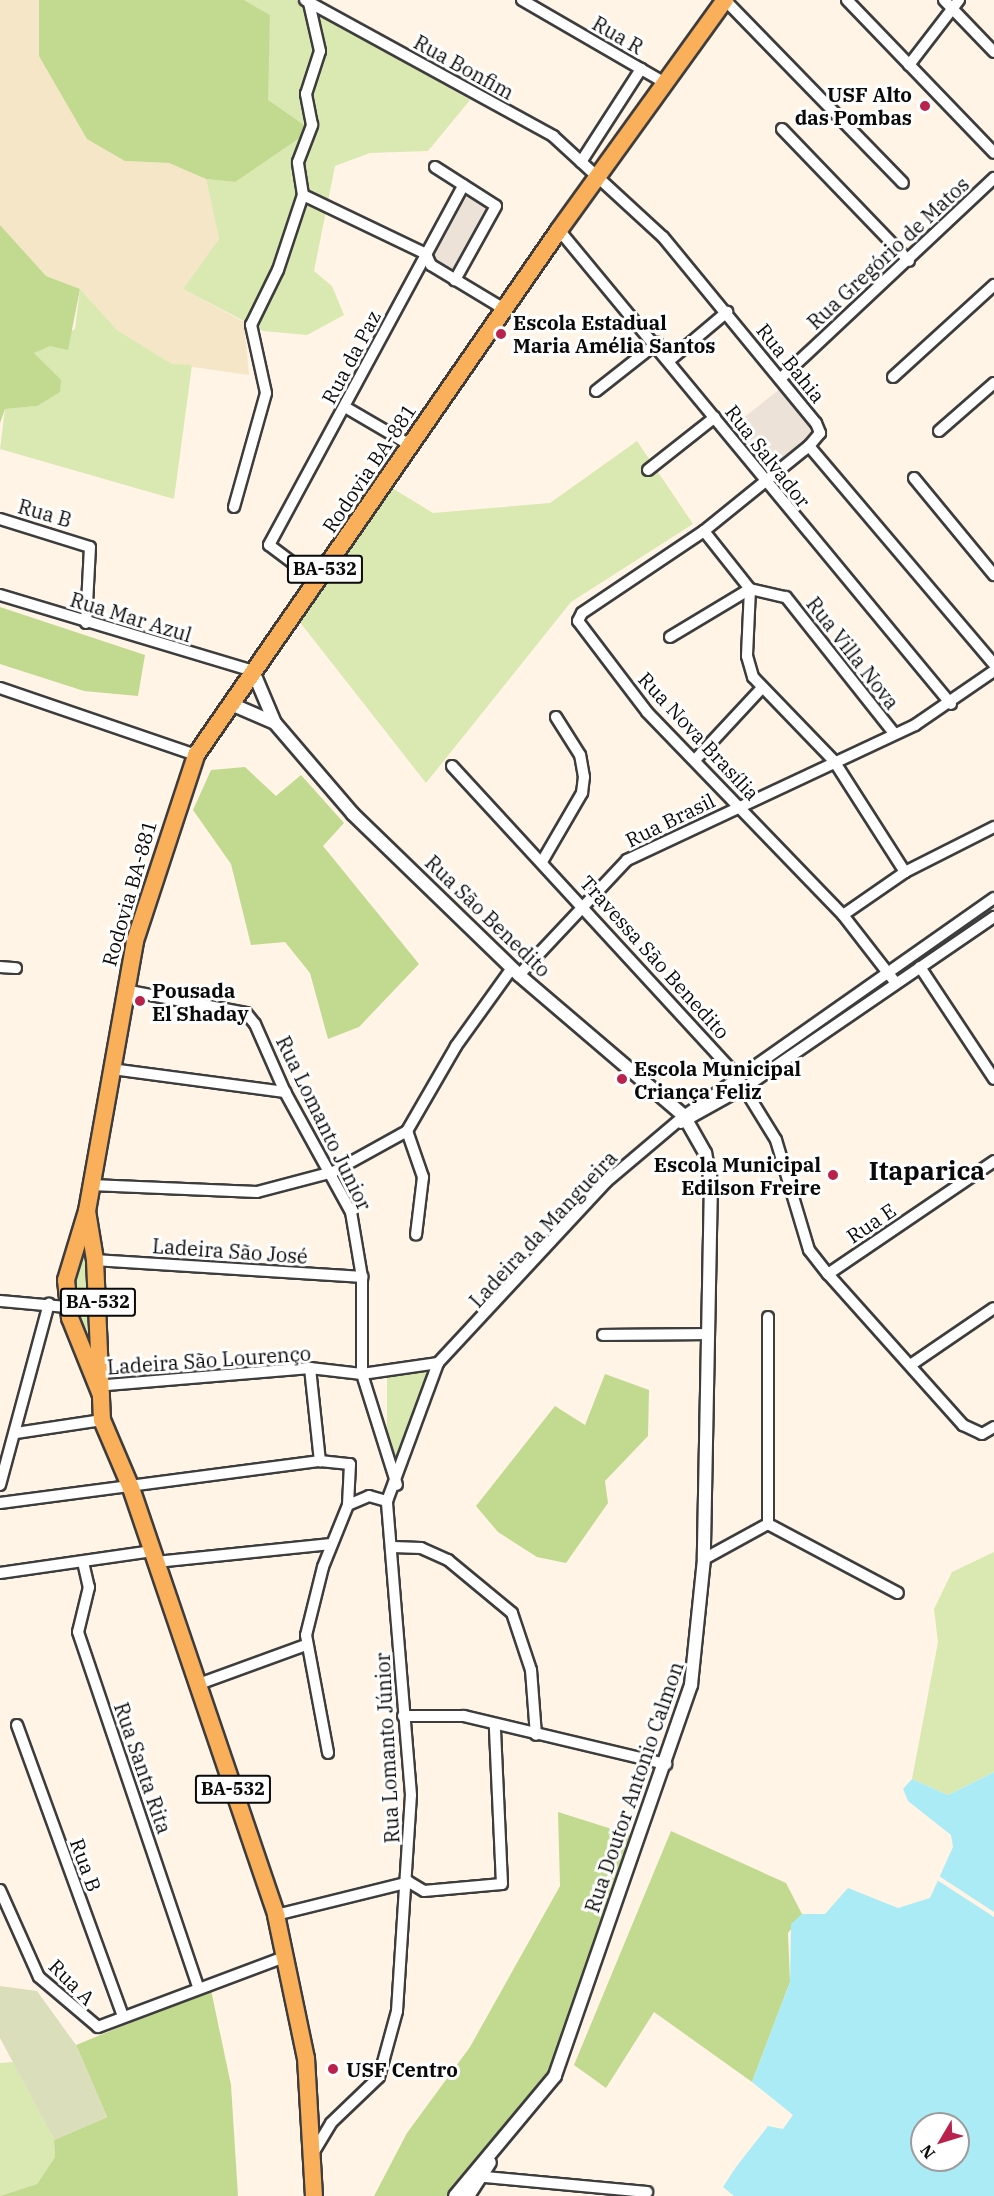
<!DOCTYPE html>
<meta charset="utf-8">
<style>
body{margin:0}
#map{position:relative;width:994px;height:2196px;overflow:hidden;background:#fff4e6;font-family:"IBM Plex Serif",serif}
div>[style]{position:absolute}
[style*='--x']{left:calc(var(--x)*1px);top:calc(var(--y)*1px);width:calc(var(--w)*1px);rotate:calc(var(--a)*1deg)}
.farmland>*{inset:0;background:#f4e6c7}
.green>*{inset:0;background:#dae8b1}
.forest>*{inset:0;background:#c2d990}
.cemetery>*{inset:0;background:#dbdeba}
.plaza>*{inset:0;background:#ece2d8}
.water>*{inset:0;background:#abebf6}
.pier>*{inset:0;background:#fff4e6}
.roads{filter:drop-shadow(2px 0 #3d3d3d) drop-shadow(-2px 0 #3d3d3d) drop-shadow(0 2px #3d3d3d) drop-shadow(0 -2px #3d3d3d)}
.minor>*{height:10px;margin:-5px;padding:0 5px;transform-origin:5px;border-radius:5px;background:#fff}
.tertiary>*{height:12px;margin:-6px;padding:0 6px;transform-origin:6px;border-radius:6px;background:#fff}
.primary>*{height:16px;margin:-8px;padding:0 8px;transform-origin:8px;border-radius:8px;background:#faaf5b}
.dots>*{width:16px;height:16px;translate:-50% -50%;box-sizing:border-box;border:3px solid #fff;border-radius:50%}
span{translate:-50% -50%;white-space:nowrap;text-align:center;line-height:1.15;-webkit-text-stroke:6px #fff;paint-order:stroke}
.shield-label span{padding:2px 4px;background:#fff;border:2px solid;border-radius:4px;-webkit-text-stroke-width:0}
.shield-label{font-size:18px;color:#0a0a0a;font-weight:700}
.street-label{font-size:20px;color:#0a0a0a}
.poi-label{font-size:20px;color:#0a0a0a;font-weight:700}
.right{translate:-100% -50%;text-align:right}
.left{translate:0 -50%;text-align:left}
.district-label{font-size:26px;color:#0a0a0a;font-weight:700}
.north{position:absolute;left:910px;top:2112px;width:60px;height:60px;box-sizing:border-box;background:#fff;border:2px solid #9d9d9d;border-radius:50%;rotate:232deg;font-size:16px;font-weight:700;line-height:24px;text-align:center;color:#0a0a0a}
.north::after{content:'';display:block;margin:auto;width:21px;height:27px;background:#b9224c;clip-path:polygon(50% 0,100% 100%,50% 72%,0 100%)}
</style>
<div id="map">
<div class="farmland">
<div style="clip-path:polygon(0 0,39px 0,39px 56px,125px 161px,169px 163px,206px 179px,219px 239px,183px 289px,244px 322px,249px 375px,172px 364px,117px 330px,80px 289px,46px 276px,0 225px)"></div>
</div>
<div class="green">
<div style="clip-path:polygon(244px 0,296px 0,470px 100px,428px 151px,370px 153px,335px 166px,314px 271px,332px 286px,344px 315px,307px 335px,263px 331px,183px 289px,219px 239px,206px 179px,235px 182px,267px 100px,270px 15px)"></div>
<div style="clip-path:polygon(80px 289px,117px 330px,172px 364px,192px 365px,174px 499px,0 449px,5px 409px,37px 406px,45px 365px,34px 353px,75px 329px)"></div>
<div style="clip-path:polygon(637px 441px,693px 524px,571px 602px,426px 783px,299px 621px,392px 488px,433px 513px,550px 503px)"></div>
<div style="clip-path:polygon(88px 1218px,96px 1371px,61px 1307px)"></div>
<div style="clip-path:polygon(430px 1372px,397px 1471px,387px 1440px,387px 1373px)"></div>
<div style="clip-path:polygon(994px 1552px,994px 1772px,948px 1795px,912px 1779px,938px 1642px,934px 1609px,952px 1572px)"></div>
<div style="clip-path:polygon(13px 2062px,54px 2140px,55px 2157px,37px 2184px,0 2196px,0 2063px)"></div>
</div>
<div class="forest">
<div style="clip-path:polygon(39px 0,244px 0,270px 15px,268px 100px,311px 130px,235px 182px,206px 179px,169px 163px,125px 161px,87px 139px,39px 56px)"></div>
<div style="clip-path:polygon(0 225px,46px 276px,80px 289px,68px 350px,50px 346px,34px 353px,61px 380px,60px 392px,37px 406px,5px 409px,0 423px)"></div>
<div style="clip-path:polygon(0 607px,145px 655px,138px 696px,84px 691px,0 664px)"></div>
<div style="clip-path:polygon(245px 767px,276px 796px,301px 775px,344px 823px,323px 846px,419px 964px,359px 1027px,328px 1039px,310px 973px,285px 942px,251px 945px,231px 864px,193px 810px,211px 770px)"></div>
<div style="clip-path:polygon(605px 1374px,649px 1390px,648px 1436px,605px 1481px,608px 1503px,566px 1563px,537px 1557px,498px 1532px,476px 1506px,555px 1406px,585px 1425px)"></div>
<div style="clip-path:polygon(558px 1812px,634px 1836px,553px 2067px,449px 2196px,374px 2196px,407px 2133px,470px 2047px,560px 1886px)"></div>
<div style="clip-path:polygon(671px 1831px,786px 1883px,802px 1914px,788px 1933px,790px 1982px,752px 2082px,654px 2012px,606px 2088px,574px 2065px)"></div>
<div style="clip-path:polygon(211px 1990px,231px 2085px,238px 2196px,0 2196px,37px 2184px,55px 2157px,54px 2140px,107px 2117px,76px 2045px)"></div>
</div>
<div class="cemetery">
<div style="clip-path:polygon(0 1986px,37px 1991px,76px 2045px,107px 2117px,54px 2140px,0 2038px)"></div>
</div>
<div class="plaza">
<div style="clip-path:polygon(465px 190px,491px 206px,453px 274px,430px 254px)"></div>
<div style="clip-path:polygon(781px 388px,810px 424px,811px 435px,768px 471px,732px 427px)"></div>
</div>
<div class="water">
<div style="clip-path:polygon(evenodd,994px 1772px,994px 2196px,734px 2196px,723px 2187px,736px 2167px,768px 2126px,783px 2129px,793px 2115px,752px 2082px,790px 1982px,791px 1924px,802px 1914px,825px 1914px,848px 1888px,898px 1908px,930px 1898px,953px 1847px,951px 1835px,908px 1801px,903px 1789px,912px 1779px,948px 1795px,994px 1772px,922px 2124px,958px 2124px,958px 2160px,922px 2160px,922px 2124px)"></div>
</div>
<div class="pier">
<div style="clip-path:polygon(939px 1876px,994px 1912px,994px 1917px,937px 1880px)"></div>
</div>
<div class="roads">
<div class="minor">
<div style="--x:305;--y:0;--w:283;--a:28.7"></div>
<div style="--x:553;--y:136;--w:149;--a:42.6"></div>
<div style="--x:663;--y:237;--w:241;--a:50.6"></div>
<div style="--x:816;--y:423;--w:11;--a:68"></div>
<div style="--x:820;--y:433;--w:17;--a:130"></div>
<div style="--x:809;--y:446;--w:286;--a:49.7"></div>
<div style="--x:522;--y:0;--w:165;--a:30.1"></div>
<div style="--x:725;--y:0;--w:255;--a:45.8"></div>
<div style="--x:847;--y:0;--w:212;--a:46.1"></div>
<div style="--x:944;--y:0;--w:72;--a:46.1"></div>
<div style="--x:909;--y:65;--w:82;--a:-52.4"></div>
<div style="--x:782;--y:129;--w:183;--a:46.1"></div>
<div style="--x:581;--y:162;--w:111;--a:-57.2"></div>
<div style="--x:435;--y:167;--w:72;--a:32.6"></div>
<div style="--x:496;--y:206;--w:85;--a:119"></div>
<div style="--x:303;--y:195;--w:136;--a:25.6"></div>
<div style="--x:426;--y:254;--w:12;--a:66"></div>
<div style="--x:431;--y:265;--w:85;--a:31.1"></div>
<div style="--x:559;--y:230;--w:615;--a:50.41"></div>
<div style="--x:670;--y:360;--w:75;--a:-40.1"></div>
<div style="--x:893;--y:377;--w:137;--a:-42.3"></div>
<div style="--x:780;--y:379;--w:294;--a:-43.2"></div>
<div style="--x:596;--y:391;--w:78;--a:-38.2"></div>
<div style="--x:345;--y:407;--w:75;--a:30.3"></div>
<div style="--x:939;--y:431;--w:73;--a:-41.1"></div>
<div style="--x:809;--y:446;--w:135;--a:141"></div>
<div style="--x:704;--y:531;--w:147;--a:146.1"></div>
<div style="--x:582;--y:613;--w:9;--a:117"></div>
<div style="--x:578;--y:621;--w:114;--a:52.8"></div>
<div style="--x:647;--y:712;--w:282;--a:46"></div>
<div style="--x:843;--y:915;--w:85;--a:52.2"></div>
<div style="--x:648;--y:470;--w:85;--a:-38.3"></div>
<div style="--x:914;--y:478;--w:126;--a:50.5"></div>
<div style="--x:234;--y:507;--w:118;--a:-74.3"></div>
<div style="--x:266;--y:393;--w:70;--a:-102.4"></div>
<div style="--x:251;--y:325;--w:61;--a:-63.9"></div>
<div style="--x:278;--y:270;--w:79;--a:-71.6"></div>
<div style="--x:303;--y:195;--w:33;--a:-99"></div>
<div style="--x:298;--y:162;--w:40;--a:-69"></div>
<div style="--x:312;--y:125;--w:32;--a:-101"></div>
<div style="--x:306;--y:94;--w:45;--a:-72"></div>
<div style="--x:320;--y:51;--w:49;--a:-102.9"></div>
<div style="--x:0;--y:519;--w:94;--a:17.3"></div>
<div style="--x:90;--y:547;--w:76;--a:93"></div>
<div style="--x:704;--y:531;--w:74;--a:51.6"></div>
<div style="--x:750;--y:589;--w:67;--a:92.6"></div>
<div style="--x:747;--y:656;--w:22;--a:74"></div>
<div style="--x:753;--y:677;--w:117;--a:46"></div>
<div style="--x:834;--y:761;--w:132;--a:57.4"></div>
<div style="--x:317;--y:581;--w:60;--a:-143.1"></div>
<div style="--x:269;--y:545;--w:409;--a:-61.6"></div>
<div style="--x:0;--y:595;--w:264;--a:16.7"></div>
<div style="--x:670;--y:637;--w:93;--a:-31"></div>
<div style="--x:750;--y:589;--w:37;--a:13"></div>
<div style="--x:786;--y:597;--w:172;--a:51.6"></div>
<div style="--x:0;--y:688;--w:207;--a:18.9"></div>
<div style="--x:695;--y:760;--w:98;--a:-47.1"></div>
<div style="--x:452;--y:766;--w:420;--a:47.4"></div>
<div style="--x:736;--y:1075;--w:76;--a:58.4"></div>
<div style="--x:776;--y:1140;--w:115;--a:73.3"></div>
<div style="--x:809;--y:1250;--w:31;--a:52"></div>
<div style="--x:828;--y:1274;--w:203;--a:48.2"></div>
<div style="--x:963;--y:1425;--w:21;--a:25"></div>
<div style="--x:982;--y:1434;--w:14;--a:-30"></div>
<div style="--x:543;--y:860;--w:78;--a:-59.8"></div>
<div style="--x:582;--y:793;--w:16;--a:-83"></div>
<div style="--x:584;--y:777;--w:22;--a:-100"></div>
<div style="--x:580;--y:755;--w:45;--a:-122.3"></div>
<div style="--x:843;--y:915;--w:75;--a:-34.7"></div>
<div style="--x:905;--y:872;--w:100;--a:-26.8"></div>
<div style="--x:0;--y:967;--w:16;--a:4"></div>
<div style="--x:920;--y:967;--w:134;--a:56.5"></div>
<div style="--x:519;--y:975;--w:158;--a:-46.8"></div>
<div style="--x:627;--y:860;--w:318;--a:-25.1"></div>
<div style="--x:915;--y:725;--w:96;--a:-34.4"></div>
<div style="--x:124;--y:990;--w:124;--a:10.7"></div>
<div style="--x:246;--y:1013;--w:14;--a:51"></div>
<div style="--x:255;--y:1024;--w:74;--a:66.2"></div>
<div style="--x:285;--y:1092;--w:137;--a:61.2"></div>
<div style="--x:351;--y:1212;--w:66;--a:80.4"></div>
<div style="--x:362;--y:1277;--w:97;--a:90"></div>
<div style="--x:362;--y:1374;--w:116;--a:72.5"></div>
<div style="--x:112;--y:1069;--w:175;--a:7.6"></div>
<div style="--x:681;--y:1123;--w:72;--a:-29.1"></div>
<div style="--x:744;--y:1088;--w:303;--a:-34.4"></div>
<div style="--x:407;--y:1131;--w:49;--a:70.8"></div>
<div style="--x:423;--y:1177;--w:58;--a:96.9"></div>
<div style="--x:91;--y:1185;--w:166;--a:2.4"></div>
<div style="--x:257;--y:1192;--w:79;--a:-14.7"></div>
<div style="--x:333;--y:1172;--w:85;--a:-29"></div>
<div style="--x:407;--y:1131;--w:98;--a:-60"></div>
<div style="--x:456;--y:1046;--w:96;--a:-54.3"></div>
<div style="--x:95;--y:1260;--w:268;--a:3.6"></div>
<div style="--x:828;--y:1274;--w:201;--a:-34.2"></div>
<div style="--x:0;--y:1301;--w:67;--a:5.1"></div>
<div style="--x:768;--y:1317;--w:207;--a:90"></div>
<div style="--x:603;--y:1335;--w:105;--a:-0.5"></div>
<div style="--x:912;--y:1364;--w:99;--a:-34.3"></div>
<div style="--x:310;--y:1368;--w:94;--a:83.9"></div>
<div style="--x:95;--y:1386;--w:216;--a:-4.8"></div>
<div style="--x:310;--y:1368;--w:52;--a:6.6"></div>
<div style="--x:362;--y:1374;--w:77;--a:-8.2"></div>
<div style="--x:438;--y:1363;--w:247;--a:-47.1"></div>
<div style="--x:606;--y:1182;--w:102;--a:-40.2"></div>
<div style="--x:684;--y:1116;--w:379;--a:-35.1"></div>
<div style="--x:16;--y:1433;--w:87;--a:-8.6"></div>
<div style="--x:0;--y:1485;--w:188;--a:-74.9"></div>
<div style="--x:0;--y:1503;--w:323;--a:-7.5"></div>
<div style="--x:320;--y:1461;--w:30;--a:6"></div>
<div style="--x:350;--y:1464;--w:41;--a:92.8"></div>
<div style="--x:348;--y:1505;--w:67;--a:112"></div>
<div style="--x:323;--y:1567;--w:70;--a:104"></div>
<div style="--x:306;--y:1635;--w:120;--a:79.4"></div>
<div style="--x:348;--y:1505;--w:23;--a:-23"></div>
<div style="--x:369;--y:1496;--w:19;--a:16"></div>
<div style="--x:393;--y:1547;--w:28;--a:2"></div>
<div style="--x:421;--y:1548;--w:30;--a:24"></div>
<div style="--x:448;--y:1560;--w:83;--a:39.6"></div>
<div style="--x:512;--y:1613;--w:60;--a:71.6"></div>
<div style="--x:531;--y:1670;--w:65;--a:85.6"></div>
<div style="--x:704;--y:1559;--w:73;--a:-28.7"></div>
<div style="--x:768;--y:1524;--w:147;--a:28"></div>
<div style="--x:83;--y:1562;--w:26;--a:77"></div>
<div style="--x:89;--y:1587;--w:46;--a:103.7"></div>
<div style="--x:78;--y:1632;--w:374;--a:71.3"></div>
<div style="--x:156;--y:1562;--w:176;--a:-5.9"></div>
<div style="--x:0;--y:1573;--w:154;--a:-8.2"></div>
<div style="--x:196;--y:1685;--w:117;--a:-20"></div>
<div style="--x:403;--y:1716;--w:61;--a:0"></div>
<div style="--x:464;--y:1716;--w:208;--a:13.4"></div>
<div style="--x:17;--y:1725;--w:310;--a:70"></div>
<div style="--x:0;--y:1890;--w:95;--a:65.9"></div>
<div style="--x:39;--y:1977;--w:77;--a:40.3"></div>
<div style="--x:98;--y:2027;--w:199;--a:-20.6"></div>
<div style="--x:276;--y:1915;--w:137;--a:-13.9"></div>
<div style="--x:409;--y:1882;--w:17;--a:31"></div>
<div style="--x:424;--y:1891;--w:78;--a:-5.1"></div>
<div style="--x:502;--y:1884;--w:157;--a:-92.6"></div>
<div style="--x:315;--y:2150;--w:31;--a:-59"></div>
<div style="--x:331;--y:2123;--w:66;--a:-43.8"></div>
<div style="--x:379;--y:2077;--w:68;--a:-74.7"></div>
<div style="--x:397;--y:2011;--w:216;--a:-86.3"></div>
<div style="--x:411;--y:1795;--w:295;--a:-94.7"></div>
<div style="--x:387;--y:1501;--w:147;--a:-69.7"></div>
<div style="--x:474;--y:2176;--w:174;--a:5.3"></div>
</div>
<div class="tertiary">
<div style="--x:253;--y:671;--w:56;--a:67.1"></div>
<div style="--x:275;--y:723;--w:120;--a:49.4"></div>
<div style="--x:353;--y:814;--w:231;--a:44.1"></div>
<div style="--x:519;--y:975;--w:217;--a:40.5"></div>
<div style="--x:684;--y:1116;--w:43;--a:60.4"></div>
<div style="--x:705;--y:1153;--w:30;--a:78"></div>
<div style="--x:711;--y:1182;--w:377;--a:91.1"></div>
<div style="--x:704;--y:1559;--w:127;--a:95.9"></div>
<div style="--x:691;--y:1685;--w:414;--a:109.2"></div>
<div style="--x:555;--y:2076;--w:156;--a:129.8"></div>
<div style="--x:231;--y:704;--w:48;--a:23.4"></div>
<div style="--x:468;--y:2196;--w:40;--a:-57.1"></div>
</div>
<div class="primary">
<div style="--x:87;--y:1211;--w:50;--a:80.7"></div>
<div style="--x:95;--y:1260;--w:160;--a:87.5"></div>
<div style="--x:102;--y:1420;--w:74;--a:66.9"></div>
<div style="--x:131;--y:1488;--w:451;--a:71.2"></div>
<div style="--x:276;--y:1915;--w:146;--a:78.2"></div>
<div style="--x:306;--y:2058;--w:138;--a:86.7"></div>
<div style="--x:101;--y:1395;--w:83;--a:-111.9"></div>
<div style="--x:70;--y:1318;--w:38;--a:-96"></div>
<div style="--x:66;--y:1280;--w:72;--a:-73.1"></div>
<div style="--x:87;--y:1211;--w:274;--a:-79.9"></div>
<div style="--x:135;--y:941;--w:196;--a:-71.8"></div>
<div style="--x:196;--y:755;--w:638;--a:-55.34"></div>
<div style="--x:559;--y:230;--w:284;--a:-54.2"></div>
</div>
</div>
<div class="dots">
<div style="left:925px;top:106px;background:#b9224c"></div>
<div style="left:501px;top:334px;background:#b9224c"></div>
<div style="left:140px;top:1001px;background:#b9224c"></div>
<div style="left:622px;top:1079px;background:#b9224c"></div>
<div style="left:833px;top:1175px;background:#b9224c"></div>
<div style="left:333px;top:2069px;background:#b9224c"></div>
</div>
<div class="shield-label">
<span style="left:325px;top:569px">BA-532</span>
<span style="left:98px;top:1302px">BA-532</span>
<span style="left:233px;top:1789px">BA-532</span>
</div>
<div class="street-label">
<span style="left:618px;top:35px;rotate:30deg">Rua R</span>
<span style="left:464px;top:67px;rotate:29deg">Rua Bonfim</span>
<span style="left:888px;top:253px;rotate:-43deg">Rua Gregório de Matos</span>
<span style="left:351px;top:357px;rotate:-62deg">Rua da Paz</span>
<span style="left:791px;top:363px;rotate:51deg">Rua Bahia</span>
<span style="left:768px;top:456px;rotate:52deg">Rua Salvador</span>
<span style="left:369px;top:468px;rotate:-56deg">Rodovia BA-881</span>
<span style="left:45px;top:513px;rotate:16deg">Rua B</span>
<span style="left:131px;top:617px;rotate:17deg">Rua Mar Azul</span>
<span style="left:853px;top:653px;rotate:52deg">Rua Villa Nova</span>
<span style="left:699px;top:736px;rotate:47deg">Rua Nova Brasília</span>
<span style="left:670px;top:820px;rotate:-26deg">Rua Brasil</span>
<span style="left:129px;top:893px;rotate:-74deg">Rodovia BA-881</span>
<span style="left:488px;top:916px;rotate:44deg">Rua São Benedito</span>
<span style="left:655px;top:957px;rotate:48deg">Travessa São Benedito</span>
<span style="left:324px;top:1123px;rotate:64deg">Rua Lomanto Junior</span>
<span style="left:871px;top:1223px;rotate:-34deg">Rua E</span>
<span style="left:543px;top:1229px;rotate:-47deg">Ladeira da Mangueira</span>
<span style="left:230px;top:1251px;rotate:4deg">Ladeira São José</span>
<span style="left:209px;top:1360px;rotate:-4deg">Ladeira São Lourenço</span>
<span style="left:387px;top:1748px;rotate:-93deg">Rua Lomanto Júnior</span>
<span style="left:143px;top:1768px;rotate:71deg">Rua Santa Rita</span>
<span style="left:634px;top:1787px;rotate:-71deg">Rua Doutor Antonio Calmon</span>
<span style="left:86px;top:1865px;rotate:70deg">Rua B</span>
<span style="left:72px;top:1982px;rotate:45deg">Rua A</span>
</div>
<div class="poi-label">
<span class="right" style="left:912px;top:106px">USF Alto<br>das Pombas</span>
<span class="left" style="left:513px;top:334px">Escola Estadual<br>Maria Amélia Santos</span>
<span class="left" style="left:152px;top:1002px">Pousada<br>El Shaday</span>
<span class="left" style="left:634px;top:1080px">Escola Municipal<br>Criança Feliz</span>
<span class="right" style="left:821px;top:1176px">Escola Municipal<br>Edilson Freire</span>
<span class="left" style="left:346px;top:2069px">USF Centro</span>
</div>
<div class="district-label">
<span style="left:927px;top:1171px">Itaparica</span>
</div>
<div class="north">N</div>
</div>
